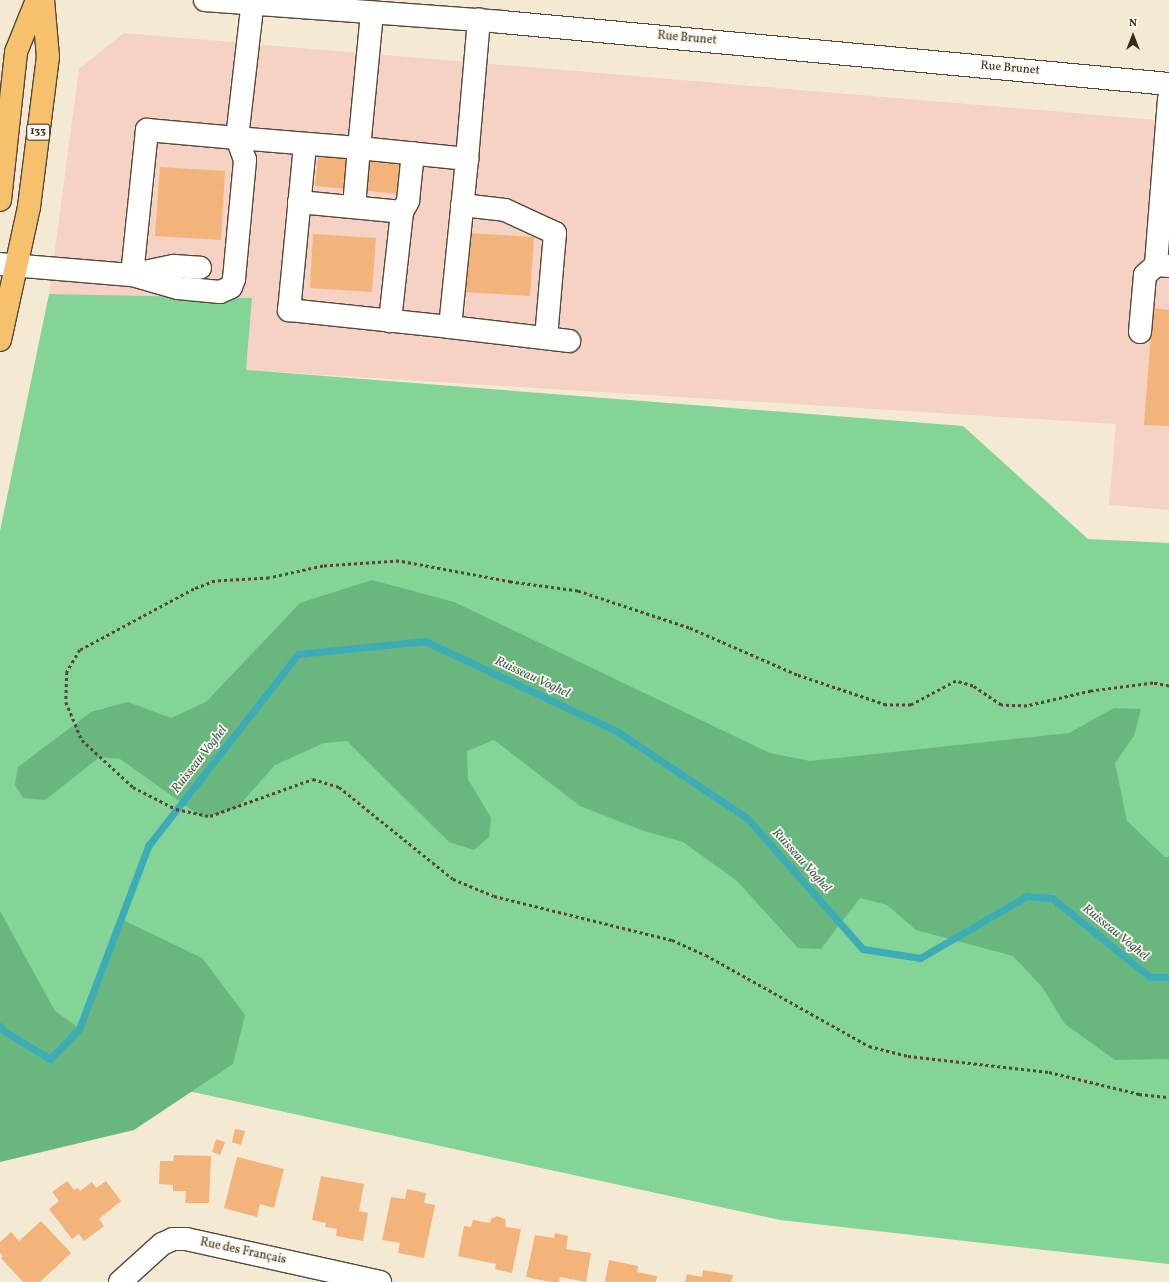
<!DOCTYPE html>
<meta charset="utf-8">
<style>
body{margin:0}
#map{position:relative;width:1169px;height:1282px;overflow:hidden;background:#f4ead3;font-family:Vollkorn,serif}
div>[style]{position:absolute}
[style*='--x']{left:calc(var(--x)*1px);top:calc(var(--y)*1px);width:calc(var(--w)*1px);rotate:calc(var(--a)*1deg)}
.built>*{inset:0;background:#f5d2c3}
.green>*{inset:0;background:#83d496}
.forest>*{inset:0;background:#6ab67f}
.stream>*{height:7px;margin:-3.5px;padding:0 3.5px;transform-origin:3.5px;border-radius:3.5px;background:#3cacb7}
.building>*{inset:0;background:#f3b47c}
.path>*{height:2.5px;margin-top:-1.25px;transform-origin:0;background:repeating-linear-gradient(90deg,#574739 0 3px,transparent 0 6px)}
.roads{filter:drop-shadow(1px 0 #574739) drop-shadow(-1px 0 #574739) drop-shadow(0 1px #574739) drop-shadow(0 -1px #574739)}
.minor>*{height:22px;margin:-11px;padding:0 11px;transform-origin:11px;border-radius:11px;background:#fff}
.major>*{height:22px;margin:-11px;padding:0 11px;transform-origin:11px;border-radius:11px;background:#f7c06c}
span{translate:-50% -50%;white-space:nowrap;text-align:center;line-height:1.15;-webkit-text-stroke:3.5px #fbf7ec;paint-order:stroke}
.shield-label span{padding:1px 3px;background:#fbf7ec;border:1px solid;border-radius:3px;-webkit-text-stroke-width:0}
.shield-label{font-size:11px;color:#3b2a1e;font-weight:700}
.street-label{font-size:12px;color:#3b2a1e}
.water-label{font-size:13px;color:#3b5e5b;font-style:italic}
.north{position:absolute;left:1113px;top:16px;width:40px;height:40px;-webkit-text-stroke:3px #fbf7ec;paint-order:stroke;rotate:0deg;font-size:11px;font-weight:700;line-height:16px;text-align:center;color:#3b2a1e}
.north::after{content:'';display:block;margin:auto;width:14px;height:18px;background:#3b2a1e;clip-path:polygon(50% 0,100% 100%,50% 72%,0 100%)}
</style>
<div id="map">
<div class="built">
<div style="clip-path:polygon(124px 33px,1169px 121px,1169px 510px,1109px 505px,1116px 424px,246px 370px,252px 298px,49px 294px,79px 69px)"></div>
</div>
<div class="green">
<div style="clip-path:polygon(49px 294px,252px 298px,246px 370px,963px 426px,1088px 539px,1169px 543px,1169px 1264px,780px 1220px,0 1050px,0 531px)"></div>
</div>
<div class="forest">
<div style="clip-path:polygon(372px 580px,454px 602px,770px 753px,810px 761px,1069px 733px,1114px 708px,1141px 709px,1134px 736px,1115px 763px,1127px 821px,1165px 857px,1169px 857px,1169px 1059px,1115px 1060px,1065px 1024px,1042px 987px,1013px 956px,916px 930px,887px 905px,860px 898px,821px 949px,798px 948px,737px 881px,683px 842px,644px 831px,580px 806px,494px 740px,467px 751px,468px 779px,491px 818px,489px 837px,474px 850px,449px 842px,347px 741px,324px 743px,275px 765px,237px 808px,203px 818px,120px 759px,100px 757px,45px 800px,23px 798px,15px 785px,18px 767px,91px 712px,128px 702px,171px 718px,206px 702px,300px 603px)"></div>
<div style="clip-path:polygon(0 911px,55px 1011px,79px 1028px,121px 919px,202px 958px,245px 1015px,233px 1064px,134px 1130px,0 1162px)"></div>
</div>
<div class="stream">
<div style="--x:0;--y:1026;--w:3;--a:72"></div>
<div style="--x:1;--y:1029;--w:57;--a:31.5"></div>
<div style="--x:50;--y:1059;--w:42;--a:-46"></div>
<div style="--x:79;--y:1029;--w:196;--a:-69.3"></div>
<div style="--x:148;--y:846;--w:244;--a:-52"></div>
<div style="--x:298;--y:654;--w:128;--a:-5.8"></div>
<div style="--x:425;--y:641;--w:213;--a:25.2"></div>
<div style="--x:618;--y:732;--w:155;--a:33.7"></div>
<div style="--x:747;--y:818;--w:175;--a:48.5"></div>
<div style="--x:863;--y:949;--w:58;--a:9"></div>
<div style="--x:920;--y:958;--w:124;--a:-30.1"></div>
<div style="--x:1027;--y:896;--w:25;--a:5"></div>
<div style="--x:1052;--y:898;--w:126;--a:38.9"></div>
<div style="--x:1150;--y:977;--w:19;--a:0"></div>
</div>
<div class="building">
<div style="clip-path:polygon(318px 156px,403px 165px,400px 194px,315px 186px)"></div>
<div style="clip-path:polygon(160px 167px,225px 171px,221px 240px,155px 236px)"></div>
<div style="clip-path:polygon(467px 233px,534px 237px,530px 296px,463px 292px)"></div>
<div style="clip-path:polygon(313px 234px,376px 238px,372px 292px,310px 288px)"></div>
<div style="clip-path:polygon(1153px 308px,1169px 310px,1169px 426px,1144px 425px)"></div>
<div style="clip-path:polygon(235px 1129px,245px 1131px,241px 1145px,232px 1142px)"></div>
<div style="clip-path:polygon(216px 1139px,225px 1142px,220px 1155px,212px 1152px)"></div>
<div style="clip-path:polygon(174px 1155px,211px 1156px,209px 1203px,185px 1203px,186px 1191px,173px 1191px,173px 1185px,159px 1184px,160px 1161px,173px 1161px)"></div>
<div style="clip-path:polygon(237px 1157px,284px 1169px,274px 1208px,260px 1204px,257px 1217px,224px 1208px)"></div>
<div style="clip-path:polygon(321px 1176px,364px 1184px,359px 1211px,368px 1213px,363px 1241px,336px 1236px,337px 1229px,325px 1227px,326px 1223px,312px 1220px)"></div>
<div style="clip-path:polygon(67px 1181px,74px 1190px,78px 1188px,80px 1191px,92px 1182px,96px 1188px,106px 1181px,121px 1201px,99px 1219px,104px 1226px,84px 1241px,79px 1234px,72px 1239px,49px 1209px,59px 1201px,52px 1192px)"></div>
<div style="clip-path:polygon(407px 1189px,426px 1193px,424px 1203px,435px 1205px,424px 1258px,398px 1253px,400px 1243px,382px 1240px,391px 1197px,405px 1199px)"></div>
<div style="clip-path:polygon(497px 1216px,505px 1219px,506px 1227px,521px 1229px,512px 1273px,495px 1269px,496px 1264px,458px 1256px,464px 1226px,471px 1227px,473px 1220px,490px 1223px,491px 1219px)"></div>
<div style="clip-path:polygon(41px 1221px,71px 1253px,40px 1282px,23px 1282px,1px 1258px,3px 1256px,0 1253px,0 1242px,11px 1232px,19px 1241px)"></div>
<div style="clip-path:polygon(555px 1233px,568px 1236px,566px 1249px,591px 1253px,586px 1282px,560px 1277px,559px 1282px,551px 1282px,526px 1277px,535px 1235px,554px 1238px)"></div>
<div style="clip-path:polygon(609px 1260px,638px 1266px,637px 1272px,657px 1276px,656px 1282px,605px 1282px)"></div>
<div style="clip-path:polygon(703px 1270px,733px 1275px,731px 1282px,685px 1282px,687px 1274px,702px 1277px)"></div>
</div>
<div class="path">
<div style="--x:1169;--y:686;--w:16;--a:-169"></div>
<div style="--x:1153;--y:683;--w:63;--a:172.6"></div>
<div style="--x:1091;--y:691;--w:66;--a:166.8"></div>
<div style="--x:1027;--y:706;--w:26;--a:-178"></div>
<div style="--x:1001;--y:705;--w:34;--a:-146"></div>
<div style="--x:973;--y:686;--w:18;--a:-164"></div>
<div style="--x:956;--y:681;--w:51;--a:151.9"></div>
<div style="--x:911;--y:705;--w:25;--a:180"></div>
<div style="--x:886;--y:705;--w:94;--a:-161.4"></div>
<div style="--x:797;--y:675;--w:118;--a:-156.5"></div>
<div style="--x:689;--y:628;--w:117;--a:-161.6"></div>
<div style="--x:578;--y:591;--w:68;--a:-172.3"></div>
<div style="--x:511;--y:582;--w:114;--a:-169.4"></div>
<div style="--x:399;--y:561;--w:76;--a:176.2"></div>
<div style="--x:323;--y:566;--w:55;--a:167.5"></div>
<div style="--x:269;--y:578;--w:54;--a:176.8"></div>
<div style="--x:215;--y:581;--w:22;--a:159"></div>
<div style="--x:194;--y:589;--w:129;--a:151.8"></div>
<div style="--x:80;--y:650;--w:26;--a:121"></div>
<div style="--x:67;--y:672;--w:30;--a:92"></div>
<div style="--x:66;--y:702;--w:41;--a:67.2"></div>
<div style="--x:82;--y:740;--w:69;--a:42.7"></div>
<div style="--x:133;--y:787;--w:48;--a:27.1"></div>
<div style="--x:176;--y:809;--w:35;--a:12"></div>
<div style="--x:210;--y:816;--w:109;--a:-19.8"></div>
<div style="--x:313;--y:779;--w:27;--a:17"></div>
<div style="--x:339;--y:787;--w:146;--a:38.9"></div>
<div style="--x:453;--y:879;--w:44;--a:22.5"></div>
<div style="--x:494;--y:896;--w:183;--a:13.9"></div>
<div style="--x:672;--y:940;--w:37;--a:24"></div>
<div style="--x:706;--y:955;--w:187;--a:29.2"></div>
<div style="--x:869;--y:1046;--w:40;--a:14.4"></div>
<div style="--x:908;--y:1056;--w:142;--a:6.5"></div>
<div style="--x:1049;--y:1072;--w:93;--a:13.7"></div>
<div style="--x:1139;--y:1094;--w:30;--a:6"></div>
</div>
<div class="roads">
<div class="minor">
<div style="--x:205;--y:0;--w:298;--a:4.2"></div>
<div style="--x:502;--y:22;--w:670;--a:5.31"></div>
<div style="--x:1169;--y:99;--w:167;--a:94.5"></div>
<div style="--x:1156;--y:265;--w:13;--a:4"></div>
<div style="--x:305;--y:145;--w:166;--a:95.5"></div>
<div style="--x:289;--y:310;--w:162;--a:6"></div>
<div style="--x:450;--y:327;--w:169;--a:-84.2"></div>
<div style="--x:299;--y:202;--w:103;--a:5.5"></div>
<div style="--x:402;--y:212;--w:110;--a:96.3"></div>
<div style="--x:462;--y:205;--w:43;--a:6.6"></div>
<div style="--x:505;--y:210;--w:55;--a:24.7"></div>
<div style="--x:555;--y:233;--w:105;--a:94.9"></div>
<div style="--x:354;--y:207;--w:59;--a:-85.2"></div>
<div style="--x:359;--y:148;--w:109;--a:5.8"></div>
<div style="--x:467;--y:159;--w:140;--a:-85.1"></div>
<div style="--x:402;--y:212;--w:13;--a:-61"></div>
<div style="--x:408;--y:201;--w:48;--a:-84.1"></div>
<div style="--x:0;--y:264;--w:132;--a:4.8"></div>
<div style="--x:132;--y:275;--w:146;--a:-84.1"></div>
<div style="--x:147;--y:130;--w:90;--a:5.1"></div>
<div style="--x:237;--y:138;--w:139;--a:-83.4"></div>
<div style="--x:135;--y:274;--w:40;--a:-12"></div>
<div style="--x:174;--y:266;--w:26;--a:4"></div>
<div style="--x:132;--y:275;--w:48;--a:15.8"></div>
<div style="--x:178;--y:288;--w:42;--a:5.4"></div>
<div style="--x:220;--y:292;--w:12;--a:-24"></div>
<div style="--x:231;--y:287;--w:9;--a:-69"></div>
<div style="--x:234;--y:279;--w:120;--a:-84.7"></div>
<div style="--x:245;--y:160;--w:23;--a:-110"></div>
<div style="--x:237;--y:138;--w:122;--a:4.7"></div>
<div style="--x:359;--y:148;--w:136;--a:-84.5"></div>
<div style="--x:450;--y:327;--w:120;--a:6.7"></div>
<div style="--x:1140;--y:332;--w:57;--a:-85"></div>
<div style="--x:1145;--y:275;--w:15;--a:-42"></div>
<div style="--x:120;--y:1282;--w:57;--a:-42.1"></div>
<div style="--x:162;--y:1244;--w:12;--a:-24"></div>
<div style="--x:173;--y:1239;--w:13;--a:0"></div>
<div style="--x:186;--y:1239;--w:199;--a:12.5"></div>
</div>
<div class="major">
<div style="--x:0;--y:200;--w:149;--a:-83.8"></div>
<div style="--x:16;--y:52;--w:56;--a:-68"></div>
<div style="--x:0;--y:340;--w:136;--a:-77.7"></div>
<div style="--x:29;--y:207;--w:151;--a:-82.8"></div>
<div style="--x:48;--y:57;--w:57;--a:-95"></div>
</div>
</div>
<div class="shield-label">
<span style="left:38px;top:132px">133</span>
</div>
<div class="street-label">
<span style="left:687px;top:39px;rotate:5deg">Rue Brunet</span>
<span style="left:1010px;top:69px;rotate:5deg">Rue Brunet</span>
<span style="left:243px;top:1252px;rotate:12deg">Rue des Français</span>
</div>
<div class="water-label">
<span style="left:532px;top:678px;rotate:25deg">Ruisseau Voghel</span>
<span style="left:200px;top:760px;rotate:-52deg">Ruisseau Voghel</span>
<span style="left:801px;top:861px;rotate:48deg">Ruisseau Voghel</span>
<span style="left:1115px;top:933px;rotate:39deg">Ruisseau Voghel</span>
</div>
<div class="north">N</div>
</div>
